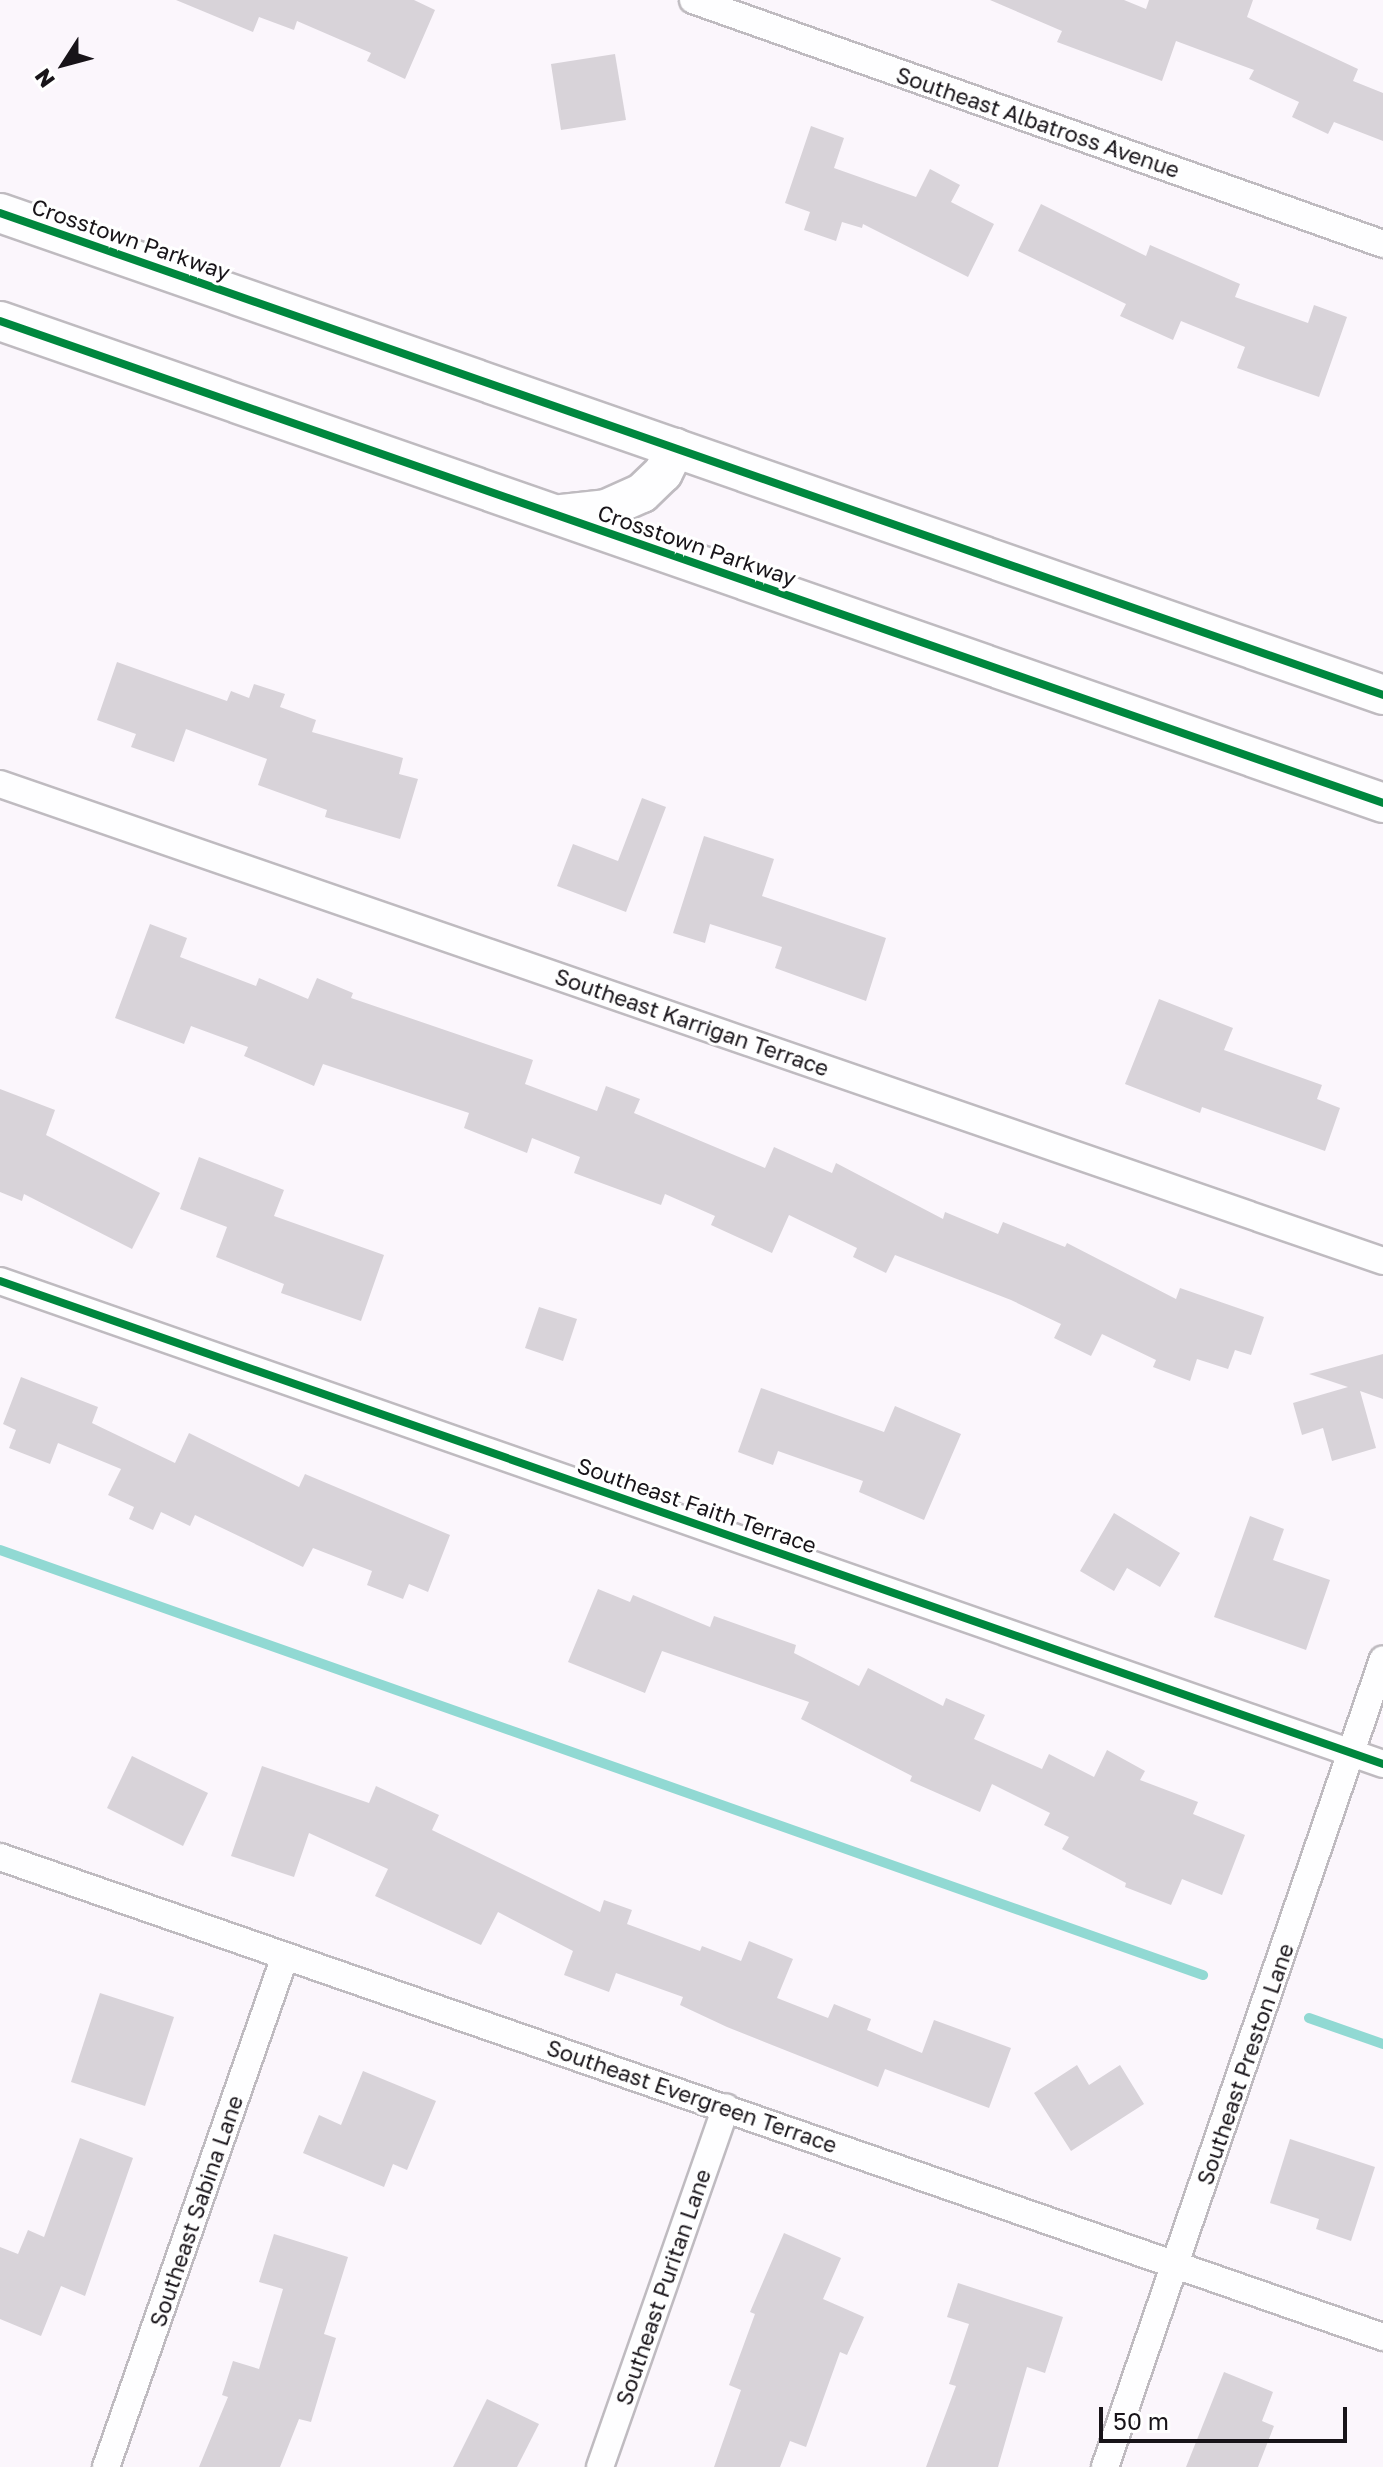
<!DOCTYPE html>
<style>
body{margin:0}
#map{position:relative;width:1383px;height:2467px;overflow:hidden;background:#fbf6fc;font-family:"Golos Text",sans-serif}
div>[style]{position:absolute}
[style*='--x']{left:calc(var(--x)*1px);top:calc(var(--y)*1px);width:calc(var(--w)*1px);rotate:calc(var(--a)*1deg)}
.stream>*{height:10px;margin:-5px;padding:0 5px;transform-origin:5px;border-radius:5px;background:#91d9d3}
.building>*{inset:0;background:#d8d3d9}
.roads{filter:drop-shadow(2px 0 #bfbbc0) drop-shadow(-2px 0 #bfbbc0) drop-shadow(0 2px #bfbbc0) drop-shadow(0 -2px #bfbbc0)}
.minor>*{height:26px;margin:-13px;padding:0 13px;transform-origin:13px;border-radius:13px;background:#fefeff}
.secondary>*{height:38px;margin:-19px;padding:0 19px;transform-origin:19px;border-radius:19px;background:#fefeff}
.cycleway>*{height:8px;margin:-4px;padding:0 4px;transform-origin:4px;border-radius:4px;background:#00873e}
span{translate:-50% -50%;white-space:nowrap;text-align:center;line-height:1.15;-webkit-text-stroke:6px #fff;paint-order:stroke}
.street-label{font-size:22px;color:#181419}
.north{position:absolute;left:24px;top:24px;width:80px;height:80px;-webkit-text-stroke:6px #fff;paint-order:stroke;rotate:234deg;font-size:22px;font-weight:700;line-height:32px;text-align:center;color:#181419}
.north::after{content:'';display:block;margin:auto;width:28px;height:36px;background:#181419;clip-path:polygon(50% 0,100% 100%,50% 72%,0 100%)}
.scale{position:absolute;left:1099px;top:2407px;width:248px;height:36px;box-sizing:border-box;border:4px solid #181419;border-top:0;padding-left:10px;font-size:24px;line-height:28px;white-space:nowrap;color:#181419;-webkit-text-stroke:6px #fff;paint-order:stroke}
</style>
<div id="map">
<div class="stream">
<div style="--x:0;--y:1550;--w:1276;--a:19.46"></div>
<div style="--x:1309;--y:2018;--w:78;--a:19.4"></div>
</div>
<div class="building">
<div style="clip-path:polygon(176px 0,414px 0,435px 10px,405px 79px,367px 61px,371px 53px,297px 21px,294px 30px,259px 17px,253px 32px)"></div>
<div style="clip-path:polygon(990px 0,1124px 0,1146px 9px,1149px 0,1253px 0,1247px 17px,1358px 69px,1353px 81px,1383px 93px,1383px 141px,1334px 122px,1328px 134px,1292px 117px,1299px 102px,1249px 79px,1254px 70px,1176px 41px,1162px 81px,1057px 42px,1062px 31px)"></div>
<div style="clip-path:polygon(615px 54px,626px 120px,561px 130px,551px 64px)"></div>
<div style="clip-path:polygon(811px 126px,844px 138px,834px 168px,916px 197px,930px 169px,960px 185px,951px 202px,994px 224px,968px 277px,863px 224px,862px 228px,842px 222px,836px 241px,804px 230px,810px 212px,785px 203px)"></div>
<div style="clip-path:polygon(1041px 204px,1146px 256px,1150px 245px,1240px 284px,1235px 297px,1308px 323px,1314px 305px,1347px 317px,1319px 397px,1237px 368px,1245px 347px,1181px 321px,1173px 340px,1120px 316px,1126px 304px,1018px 251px)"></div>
<div style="clip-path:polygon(117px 662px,227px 701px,231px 691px,249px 698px,254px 684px,285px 694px,280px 707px,316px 720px,312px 732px,403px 758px,399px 774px,418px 779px,400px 839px,325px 817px,327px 810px,258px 785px,267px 759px,186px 729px,174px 762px,131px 747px,136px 734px,97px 720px)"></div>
<div style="clip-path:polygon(642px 798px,666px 807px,626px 912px,557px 886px,573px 844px,618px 861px)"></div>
<div style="clip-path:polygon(704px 836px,774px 859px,762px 896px,886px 938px,866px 1001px,775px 968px,782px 947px,710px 924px,705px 943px,673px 933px)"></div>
<div style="clip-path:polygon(150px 924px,187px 938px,180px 957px,256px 986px,259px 978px,308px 999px,317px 978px,353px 993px,351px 998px,533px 1060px,525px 1084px,597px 1111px,606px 1086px,640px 1099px,634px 1113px,765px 1168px,774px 1147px,832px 1173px,836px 1163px,943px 1219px,945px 1212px,998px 1234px,1003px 1222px,1065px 1247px,1067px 1243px,1176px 1299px,1180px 1288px,1264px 1317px,1251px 1355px,1235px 1350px,1228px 1369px,1197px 1359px,1190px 1381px,1153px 1367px,1156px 1360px,1102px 1334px,1091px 1356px,1054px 1338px,1061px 1324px,1011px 1300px,895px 1255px,886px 1273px,853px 1257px,857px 1248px,789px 1215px,772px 1253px,711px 1225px,715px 1216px,665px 1194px,661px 1205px,574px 1173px,580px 1157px,532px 1138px,527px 1153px,464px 1128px,469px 1113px,323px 1064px,314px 1086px,244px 1056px,248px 1047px,191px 1026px,184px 1044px,115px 1018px)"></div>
<div style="clip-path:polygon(1159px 999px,1233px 1028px,1224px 1050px,1322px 1085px,1317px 1099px,1340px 1108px,1325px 1151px,1202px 1107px,1200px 1113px,1125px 1084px)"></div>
<div style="clip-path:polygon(0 1089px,55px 1110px,46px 1135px,160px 1193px,132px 1249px,24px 1194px,22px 1201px,0 1192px)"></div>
<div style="clip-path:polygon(199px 1157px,284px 1190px,274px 1216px,384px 1255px,361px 1321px,281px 1293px,284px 1284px,216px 1257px,227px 1227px,180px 1209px)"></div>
<div style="clip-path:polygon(539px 1307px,577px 1319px,563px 1361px,525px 1348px)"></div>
<div style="clip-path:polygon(1383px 1354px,1383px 1399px,1360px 1391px,1376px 1448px,1332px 1461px,1323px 1428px,1302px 1435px,1293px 1403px,1348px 1387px,1309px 1374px)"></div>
<div style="clip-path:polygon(21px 1377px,98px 1407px,92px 1423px,175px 1463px,189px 1433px,299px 1487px,305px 1474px,450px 1535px,428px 1592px,409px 1584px,403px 1599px,367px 1585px,372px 1571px,313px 1548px,303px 1567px,195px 1515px,190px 1526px,161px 1512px,153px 1530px,129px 1519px,134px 1507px,108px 1495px,121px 1469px,58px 1443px,50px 1464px,9px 1448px,16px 1430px,3px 1424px)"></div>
<div style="clip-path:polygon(761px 1388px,884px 1432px,895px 1406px,961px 1434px,924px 1520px,859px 1492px,863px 1481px,778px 1451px,773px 1465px,738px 1452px)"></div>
<div style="clip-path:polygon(1114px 1513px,1180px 1553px,1160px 1587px,1127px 1568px,1114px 1591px,1080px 1571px)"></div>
<div style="clip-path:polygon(1250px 1516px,1284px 1529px,1273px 1560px,1330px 1580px,1306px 1650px,1214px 1617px)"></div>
<div style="clip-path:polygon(598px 1589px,630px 1602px,633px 1595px,710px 1627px,714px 1616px,796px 1645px,794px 1653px,859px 1686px,868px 1668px,943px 1706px,946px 1698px,985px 1715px,974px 1739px,1042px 1769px,1049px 1754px,1094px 1777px,1107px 1750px,1145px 1771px,1140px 1780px,1198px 1802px,1193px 1814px,1245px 1835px,1222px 1895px,1182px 1879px,1171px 1905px,1125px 1887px,1126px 1883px,1062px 1849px,1069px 1837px,1044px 1825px,1050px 1813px,992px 1784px,980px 1812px,910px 1781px,912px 1776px,801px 1719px,809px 1702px,662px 1651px,645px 1693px,568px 1662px)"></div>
<div style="clip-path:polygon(132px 1756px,208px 1793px,183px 1846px,107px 1808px)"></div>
<div style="clip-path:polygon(262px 1766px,369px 1803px,376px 1786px,439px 1815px,432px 1830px,600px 1912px,604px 1900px,632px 1910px,627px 1924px,700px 1951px,702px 1946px,741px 1961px,749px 1941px,793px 1959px,777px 1998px,828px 2018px,834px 2004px,871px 2019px,867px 2030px,922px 2053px,934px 2020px,1011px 2048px,989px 2108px,885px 2069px,878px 2087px,727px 2027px,680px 2005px,683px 1997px,616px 1973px,609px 1992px,564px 1975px,573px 1951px,498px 1912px,481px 1945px,375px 1896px,388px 1869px,309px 1833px,294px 1877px,231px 1856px)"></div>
<div style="clip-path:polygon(100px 1993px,174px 2017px,145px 2106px,71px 2082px)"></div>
<div style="clip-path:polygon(1077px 2065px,1089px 2085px,1120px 2065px,1144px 2104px,1071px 2151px,1034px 2093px)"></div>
<div style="clip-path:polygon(363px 2071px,436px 2101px,407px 2170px,393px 2164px,384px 2187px,303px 2153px,319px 2115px,341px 2125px)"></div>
<div style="clip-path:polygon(80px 2138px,133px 2158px,85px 2296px,61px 2286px,41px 2336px,0 2319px,0 2247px,18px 2254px,28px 2230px,44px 2237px)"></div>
<div style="clip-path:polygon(1290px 2139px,1375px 2167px,1351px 2241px,1316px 2229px,1319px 2219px,1270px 2203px)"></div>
<div style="clip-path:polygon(784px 2233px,841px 2258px,823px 2299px,864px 2317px,847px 2355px,840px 2352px,806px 2447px,790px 2441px,780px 2467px,714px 2467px,741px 2390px,729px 2385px,755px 2314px,750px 2312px)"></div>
<div style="clip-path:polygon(274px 2234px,348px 2257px,324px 2334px,336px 2338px,311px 2422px,299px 2419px,280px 2467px,199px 2467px,228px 2397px,222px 2395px,233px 2361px,259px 2369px,283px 2289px,259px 2282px)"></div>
<div style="clip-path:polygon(958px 2283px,1063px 2317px,1045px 2373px,1027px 2367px,998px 2467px,926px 2467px,956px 2386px,949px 2384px,969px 2324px,947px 2317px)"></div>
<div style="clip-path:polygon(1224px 2372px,1273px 2392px,1262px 2421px,1274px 2426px,1258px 2467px,1186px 2467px)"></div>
<div style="clip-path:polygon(487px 2399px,539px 2424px,517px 2467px,453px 2467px)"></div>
</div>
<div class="roads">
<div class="minor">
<div style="--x:693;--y:0;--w:732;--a:19.47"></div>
<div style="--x:0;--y:784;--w:1463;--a:19.03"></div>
<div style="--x:0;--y:1281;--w:1465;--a:19.25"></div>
<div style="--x:0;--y:1857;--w:1464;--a:19.14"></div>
<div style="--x:106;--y:2467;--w:541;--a:-70.69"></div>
<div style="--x:600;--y:2467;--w:381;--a:-70.7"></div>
<div style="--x:1105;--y:2467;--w:854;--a:-71.01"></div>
</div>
<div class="secondary">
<div style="--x:0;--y:213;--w:1465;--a:19.21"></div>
<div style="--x:0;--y:321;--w:1465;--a:19.21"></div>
<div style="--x:562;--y:514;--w:44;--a:-6.5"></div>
<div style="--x:606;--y:509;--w:39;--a:-24"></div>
<div style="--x:642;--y:493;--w:29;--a:-44"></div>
<div style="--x:663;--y:473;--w:28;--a:-64"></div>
</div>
</div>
<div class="cycleway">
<div style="--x:0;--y:213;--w:1465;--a:19.21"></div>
<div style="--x:0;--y:321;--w:1465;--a:19.21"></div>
<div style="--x:0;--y:1281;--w:1465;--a:19.25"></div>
</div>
<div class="street-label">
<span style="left:1038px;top:122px;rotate:19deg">Southeast Albatross Avenue</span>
<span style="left:131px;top:239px;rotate:19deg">Crosstown Parkway</span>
<span style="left:697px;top:545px;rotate:19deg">Crosstown Parkway</span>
<span style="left:692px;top:1022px;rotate:19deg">Southeast Karrigan Terrace</span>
<span style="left:697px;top:1505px;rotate:19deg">Southeast Faith Terrace</span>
<span style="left:1245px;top:2064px;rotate:-71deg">Southeast Preston Lane</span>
<span style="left:692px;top:2096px;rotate:19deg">Southeast Evergreen Terrace</span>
<span style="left:196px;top:2211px;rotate:-71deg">Southeast Sabina Lane</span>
<span style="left:663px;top:2287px;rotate:-71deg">Southeast Puritan Lane</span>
</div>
<div class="north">N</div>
<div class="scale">50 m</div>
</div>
